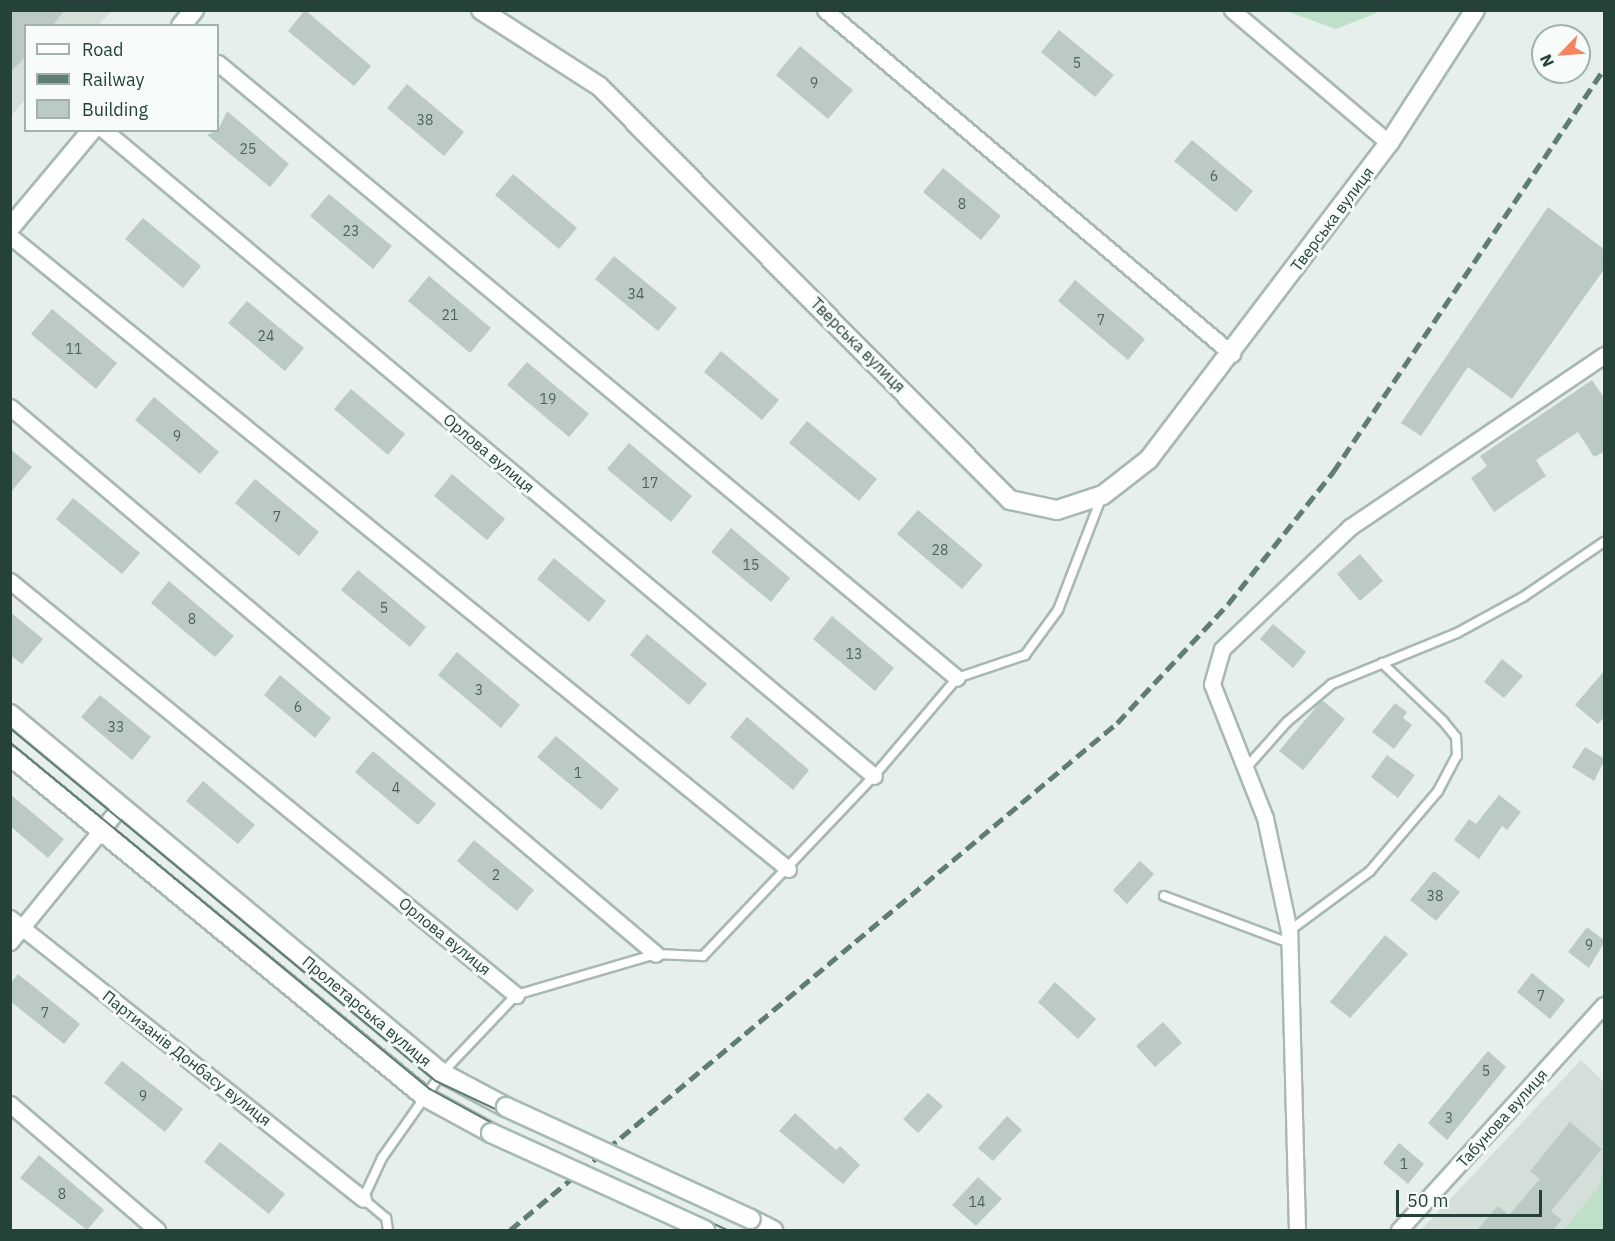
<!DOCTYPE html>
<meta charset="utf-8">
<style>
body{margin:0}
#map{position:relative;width:1615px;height:1241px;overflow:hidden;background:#e6efeb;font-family:"IBM Plex Sans",sans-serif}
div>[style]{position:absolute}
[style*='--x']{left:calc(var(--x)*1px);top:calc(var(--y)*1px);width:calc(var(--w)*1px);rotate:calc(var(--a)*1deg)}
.built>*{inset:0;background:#d4dfda}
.green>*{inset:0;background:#bfe0c8}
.building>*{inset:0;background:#bbcac4}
.roads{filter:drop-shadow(2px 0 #a8b8b2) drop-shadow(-2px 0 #a8b8b2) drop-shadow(0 2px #a8b8b2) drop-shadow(0 -2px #a8b8b2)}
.lane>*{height:8px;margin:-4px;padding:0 4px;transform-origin:4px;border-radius:4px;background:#fff}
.street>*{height:15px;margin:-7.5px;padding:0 7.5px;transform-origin:7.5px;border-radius:7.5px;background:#fff}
.secondary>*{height:18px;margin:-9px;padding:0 9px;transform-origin:9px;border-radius:9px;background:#fff}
.tram>*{height:1.5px;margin:-0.75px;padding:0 0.75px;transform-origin:0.75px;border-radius:0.75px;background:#5f7d75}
.rail>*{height:4.5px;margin-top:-2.25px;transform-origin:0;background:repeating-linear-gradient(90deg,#5f7d75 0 12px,transparent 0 18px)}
.bridges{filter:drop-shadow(2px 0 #a4bbb3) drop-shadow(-2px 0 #a4bbb3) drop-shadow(0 2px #a4bbb3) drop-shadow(0 -2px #a4bbb3)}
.secondary-bridge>*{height:18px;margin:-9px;padding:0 9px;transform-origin:9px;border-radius:9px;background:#fff}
span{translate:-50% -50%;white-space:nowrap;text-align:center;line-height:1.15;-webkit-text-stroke:6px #f7fbf9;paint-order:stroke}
.number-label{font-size:14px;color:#4a645c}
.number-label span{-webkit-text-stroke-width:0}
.street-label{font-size:16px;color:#24423a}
.frame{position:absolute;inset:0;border:12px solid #24423a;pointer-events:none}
.legend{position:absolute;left:24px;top:24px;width:195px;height:108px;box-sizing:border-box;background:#f7fbf9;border:2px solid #a3b1ad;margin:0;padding:8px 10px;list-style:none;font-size:18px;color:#24423a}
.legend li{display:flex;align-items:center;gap:12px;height:30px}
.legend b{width:30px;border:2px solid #a3b1ad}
.north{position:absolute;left:1531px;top:24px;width:60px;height:60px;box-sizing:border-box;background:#f7fbf9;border:2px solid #a3b1ad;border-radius:50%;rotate:245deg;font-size:16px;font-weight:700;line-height:24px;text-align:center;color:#24423a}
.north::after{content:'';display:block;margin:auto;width:21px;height:27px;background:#f4845f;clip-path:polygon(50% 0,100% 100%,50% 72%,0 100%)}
.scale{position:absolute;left:1396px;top:1190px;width:146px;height:27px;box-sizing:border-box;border:3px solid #24423a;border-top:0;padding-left:8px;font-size:18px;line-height:21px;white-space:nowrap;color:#24423a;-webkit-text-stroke:4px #f7fbf9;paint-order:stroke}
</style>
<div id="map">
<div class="built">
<div style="clip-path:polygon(11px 11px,112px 11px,98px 25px,26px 26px,25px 100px,11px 116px)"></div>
<div style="clip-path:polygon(1581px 1060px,1604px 1082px,1604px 1230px,1421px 1230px)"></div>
</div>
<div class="green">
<div style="clip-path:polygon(1286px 11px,1381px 11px,1336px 29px)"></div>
<div style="clip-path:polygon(1604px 1168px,1604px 1230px,1563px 1230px,1598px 1188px)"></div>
</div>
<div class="building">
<div style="clip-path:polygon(10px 10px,65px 10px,52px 26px,26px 26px,26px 56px,10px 73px)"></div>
<div style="clip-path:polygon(305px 10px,371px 66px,354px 86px,288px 31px)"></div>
<div style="clip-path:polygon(1059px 30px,1114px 75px,1095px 97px,1041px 52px)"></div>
<div style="clip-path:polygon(800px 46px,853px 90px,828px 119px,776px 75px)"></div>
<div style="clip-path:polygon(407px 84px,464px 132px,444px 156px,387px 108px)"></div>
<div style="clip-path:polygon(227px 111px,289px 164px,270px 187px,207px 135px,218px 130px)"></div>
<div style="clip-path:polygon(1192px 140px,1253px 191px,1236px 212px,1174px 161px)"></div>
<div style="clip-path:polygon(943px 168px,1001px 216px,981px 240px,923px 192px)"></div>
<div style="clip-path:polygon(513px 174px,577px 228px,559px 249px,495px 195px)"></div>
<div style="clip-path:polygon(329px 194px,392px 246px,373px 269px,310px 216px)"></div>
<div style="clip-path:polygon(1548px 207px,1605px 250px,1605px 268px,1512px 399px,1468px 367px,1421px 436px,1401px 423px)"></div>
<div style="clip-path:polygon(143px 218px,201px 266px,183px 288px,125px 239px)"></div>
<div style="clip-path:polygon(614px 256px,677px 308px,658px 331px,595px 279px)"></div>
<div style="clip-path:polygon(429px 276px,491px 328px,470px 353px,408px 301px)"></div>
<div style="clip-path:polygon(1075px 280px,1145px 339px,1128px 360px,1058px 301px)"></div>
<div style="clip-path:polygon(247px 301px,304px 348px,285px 371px,228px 323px)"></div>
<div style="clip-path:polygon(52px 309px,117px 363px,96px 389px,31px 334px)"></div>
<div style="clip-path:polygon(721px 351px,779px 400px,762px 420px,704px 372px)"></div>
<div style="clip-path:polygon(527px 362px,589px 414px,569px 437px,507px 385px)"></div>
<div style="clip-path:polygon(1592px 380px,1605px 399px,1605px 451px,1594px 457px,1578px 432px,1536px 460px,1546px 476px,1494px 512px,1471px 478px,1487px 466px,1480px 456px)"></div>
<div style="clip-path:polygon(351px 389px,405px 434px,388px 455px,334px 409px)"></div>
<div style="clip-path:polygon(154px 397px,219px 452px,200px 474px,135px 420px)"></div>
<div style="clip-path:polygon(807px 421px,877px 479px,859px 501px,789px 443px)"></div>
<div style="clip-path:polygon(629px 443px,692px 496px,671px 522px,607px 469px)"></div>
<div style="clip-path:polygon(10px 449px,32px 467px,10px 493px)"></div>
<div style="clip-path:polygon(452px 474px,505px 519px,487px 540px,434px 496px)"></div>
<div style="clip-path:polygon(255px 479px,319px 532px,299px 556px,235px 503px)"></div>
<div style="clip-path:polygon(73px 498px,140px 553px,122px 574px,56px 519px)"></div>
<div style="clip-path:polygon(918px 510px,983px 565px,962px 589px,897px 534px)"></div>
<div style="clip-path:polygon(731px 528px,790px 578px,771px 602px,711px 552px)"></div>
<div style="clip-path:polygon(1360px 554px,1383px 581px,1360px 601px,1337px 574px)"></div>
<div style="clip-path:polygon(554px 558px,606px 601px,589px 622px,537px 579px)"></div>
<div style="clip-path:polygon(358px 570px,426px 627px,410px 647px,341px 590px)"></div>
<div style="clip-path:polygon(169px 581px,234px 636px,215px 657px,151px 603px)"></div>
<div style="clip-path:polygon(10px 612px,43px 639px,22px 664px,10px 655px)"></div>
<div style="clip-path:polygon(832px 616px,894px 668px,875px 691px,813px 639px)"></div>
<div style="clip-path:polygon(1273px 624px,1306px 652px,1293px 668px,1260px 639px)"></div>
<div style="clip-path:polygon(647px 634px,707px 684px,689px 705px,630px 655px)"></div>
<div style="clip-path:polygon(457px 652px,520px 705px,501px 728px,438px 675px)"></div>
<div style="clip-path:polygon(1502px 659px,1523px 676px,1504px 698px,1484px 682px)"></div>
<div style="clip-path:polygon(1605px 670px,1605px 716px,1598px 724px,1575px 705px)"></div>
<div style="clip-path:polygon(280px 675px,331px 718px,315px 738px,264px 695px)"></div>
<div style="clip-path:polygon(100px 695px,151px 737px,132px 760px,81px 717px)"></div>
<div style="clip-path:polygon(1322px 700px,1345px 719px,1303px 770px,1279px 751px)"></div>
<div style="clip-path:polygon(1395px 703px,1407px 712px,1403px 718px,1412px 725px,1394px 749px,1372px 732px)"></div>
<div style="clip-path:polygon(747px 717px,809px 770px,793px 790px,730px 737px)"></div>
<div style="clip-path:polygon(556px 736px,619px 789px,601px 810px,537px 757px)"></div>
<div style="clip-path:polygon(1585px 747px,1605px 759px,1594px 781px,1572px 767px)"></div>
<div style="clip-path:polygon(373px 751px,436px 804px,418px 825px,355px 772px)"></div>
<div style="clip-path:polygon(1387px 755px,1415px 775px,1398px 798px,1371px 777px)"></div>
<div style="clip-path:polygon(203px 781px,255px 825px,238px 844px,186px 801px)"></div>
<div style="clip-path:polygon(10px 794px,64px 839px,48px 858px,10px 826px)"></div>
<div style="clip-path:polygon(1499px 795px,1521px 812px,1507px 830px,1502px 826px,1479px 859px,1454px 840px,1469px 819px,1476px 824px)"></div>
<div style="clip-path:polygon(474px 840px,534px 890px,517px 911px,457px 861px)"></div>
<div style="clip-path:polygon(1140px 861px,1154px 874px,1127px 904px,1113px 890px)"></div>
<div style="clip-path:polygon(1434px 871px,1460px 892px,1436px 921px,1410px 900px)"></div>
<div style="clip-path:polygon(1587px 927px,1605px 941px,1589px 968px,1568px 952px)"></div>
<div style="clip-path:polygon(1385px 935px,1408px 954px,1350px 1018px,1330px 1002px)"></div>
<div style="clip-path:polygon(1532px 973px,1565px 1000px,1550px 1019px,1517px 992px)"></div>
<div style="clip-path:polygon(18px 974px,80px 1024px,64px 1044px,10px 1001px,10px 984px)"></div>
<div style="clip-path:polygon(1055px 982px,1096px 1019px,1078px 1039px,1038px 1002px)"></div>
<div style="clip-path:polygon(1163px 1022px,1182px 1043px,1155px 1067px,1136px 1046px)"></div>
<div style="clip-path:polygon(1488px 1051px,1506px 1067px,1447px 1140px,1428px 1123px)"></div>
<div style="clip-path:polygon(122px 1061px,183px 1109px,165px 1132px,104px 1083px)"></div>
<div style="clip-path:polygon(928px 1093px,943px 1106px,918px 1133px,903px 1119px)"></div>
<div style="clip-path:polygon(795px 1113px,836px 1150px,840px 1146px,860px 1165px,843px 1184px,779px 1131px)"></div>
<div style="clip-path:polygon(1007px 1116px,1022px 1130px,993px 1161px,978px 1148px)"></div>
<div style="clip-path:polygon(1570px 1122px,1602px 1149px,1551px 1211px,1562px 1220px,1553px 1230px,1477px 1230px,1498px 1206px,1509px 1215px,1540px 1179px,1530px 1171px)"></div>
<div style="clip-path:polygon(220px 1142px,285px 1194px,269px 1214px,204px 1162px)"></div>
<div style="clip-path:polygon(1399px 1143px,1424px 1164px,1408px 1184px,1383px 1163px)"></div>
<div style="clip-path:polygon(39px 1155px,104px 1210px,87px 1230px,20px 1178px)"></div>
<div style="clip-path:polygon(978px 1177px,1002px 1199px,976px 1226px,952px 1205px)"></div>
</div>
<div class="roads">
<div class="lane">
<div style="--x:1246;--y:768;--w:62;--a:-48.3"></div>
<div style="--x:1287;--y:722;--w:59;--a:-40.2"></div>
<div style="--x:1332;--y:684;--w:135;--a:-22.2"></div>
<div style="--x:1457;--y:633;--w:75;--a:-28.6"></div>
<div style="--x:1523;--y:597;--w:98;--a:-34.2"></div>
<div style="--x:1164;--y:896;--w:134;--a:20.5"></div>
<div style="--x:1289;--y:931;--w:101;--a:-36.5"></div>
<div style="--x:1370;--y:871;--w:105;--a:-49.6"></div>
<div style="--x:1438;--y:791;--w:40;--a:-62"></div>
<div style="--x:1457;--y:756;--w:19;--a:-93"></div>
<div style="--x:1456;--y:737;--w:21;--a:-129"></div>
<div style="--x:1443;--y:721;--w:84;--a:-136.4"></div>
<div style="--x:388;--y:1230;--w:12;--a:-99"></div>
<div style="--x:386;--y:1218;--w:30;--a:-140"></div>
<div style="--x:363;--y:1199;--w:45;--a:-65.1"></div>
<div style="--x:382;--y:1158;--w:104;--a:-54.8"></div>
<div style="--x:442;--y:1073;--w:108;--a:-46.5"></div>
<div style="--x:516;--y:995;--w:146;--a:-16.3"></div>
<div style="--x:656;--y:954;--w:47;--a:2.4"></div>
<div style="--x:703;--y:956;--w:248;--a:-46.5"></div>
<div style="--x:874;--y:776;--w:128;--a:-49.7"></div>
<div style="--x:957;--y:678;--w:72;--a:-18.7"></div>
<div style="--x:1025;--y:655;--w:56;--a:-53.7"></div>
<div style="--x:1058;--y:610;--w:122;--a:-68.9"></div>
</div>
<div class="street">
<div style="--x:825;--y:10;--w:533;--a:40.2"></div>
<div style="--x:1232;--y:10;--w:206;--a:40.3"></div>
<div style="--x:218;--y:63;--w:961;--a:39.77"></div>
<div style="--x:104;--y:130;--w:1005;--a:40"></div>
<div style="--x:10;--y:236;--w:1003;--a:39.13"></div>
<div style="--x:10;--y:407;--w:846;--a:40.26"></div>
<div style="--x:10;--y:581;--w:654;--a:39.29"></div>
<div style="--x:10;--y:918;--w:451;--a:38.5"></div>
<div style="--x:10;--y:942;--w:176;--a:-50.8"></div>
<div style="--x:10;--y:1104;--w:194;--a:40.6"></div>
<div style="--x:1297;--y:1230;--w:299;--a:-91.5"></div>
<div style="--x:1289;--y:931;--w:116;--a:-102"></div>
<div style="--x:1265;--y:818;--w:144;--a:-111.6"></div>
<div style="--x:1212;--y:684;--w:36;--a:-74"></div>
<div style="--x:1222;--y:649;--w:177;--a:-43.6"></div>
<div style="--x:1350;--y:527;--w:307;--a:-34.1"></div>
<div style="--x:1399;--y:1230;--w:304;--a:-47.7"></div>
</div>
<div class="secondary">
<div style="--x:481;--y:10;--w:140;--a:32.8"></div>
<div style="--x:599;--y:86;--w:583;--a:45.21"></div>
<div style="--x:1010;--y:500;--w:48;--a:12"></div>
<div style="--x:1057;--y:510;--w:48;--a:-18.1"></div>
<div style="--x:1103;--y:495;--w:58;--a:-38"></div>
<div style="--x:1149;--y:459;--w:397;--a:-52.8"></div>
<div style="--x:1389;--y:143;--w:158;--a:-57.1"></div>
<div style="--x:181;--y:26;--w:21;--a:-51"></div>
<div style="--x:10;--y:228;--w:128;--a:-50.1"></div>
<div style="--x:10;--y:714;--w:562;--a:39.73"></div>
<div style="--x:442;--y:1073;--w:72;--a:28"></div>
<div style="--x:10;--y:756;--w:537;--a:39.41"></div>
<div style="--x:425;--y:1097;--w:75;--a:28.6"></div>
<div style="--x:751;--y:1219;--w:25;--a:27"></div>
</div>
</div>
<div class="tram">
<div style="--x:10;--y:728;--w:553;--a:39.65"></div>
<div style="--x:436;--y:1081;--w:349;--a:25.2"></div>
<div style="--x:10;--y:742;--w:545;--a:39.56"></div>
<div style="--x:430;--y:1089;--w:75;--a:28.6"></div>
<div style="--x:496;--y:1125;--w:255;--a:24.4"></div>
</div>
<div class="rail">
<div style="--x:510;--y:1230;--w:791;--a:-39.87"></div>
<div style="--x:1117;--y:723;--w:163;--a:-47"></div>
<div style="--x:1228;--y:604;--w:169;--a:-51.5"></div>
<div style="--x:1333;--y:472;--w:486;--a:-56.1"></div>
</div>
<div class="bridges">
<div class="secondary-bridge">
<div style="--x:506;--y:1107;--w:269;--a:24.6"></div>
<div style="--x:491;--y:1133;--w:235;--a:24.4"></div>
</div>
</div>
<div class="number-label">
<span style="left:1077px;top:63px">5</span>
<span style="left:814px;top:83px">9</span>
<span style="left:425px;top:120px">38</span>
<span style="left:248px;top:149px">25</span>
<span style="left:1214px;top:176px">6</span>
<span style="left:962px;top:204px">8</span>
<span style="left:351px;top:231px">23</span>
<span style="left:636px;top:294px">34</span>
<span style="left:450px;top:315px">21</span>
<span style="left:1101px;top:320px">7</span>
<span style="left:266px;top:336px">24</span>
<span style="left:74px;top:349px">11</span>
<span style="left:548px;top:399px">19</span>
<span style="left:177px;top:436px">9</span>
<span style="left:650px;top:483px">17</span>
<span style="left:277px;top:517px">7</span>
<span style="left:940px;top:550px">28</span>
<span style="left:751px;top:565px">15</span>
<span style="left:384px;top:608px">5</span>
<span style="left:192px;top:619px">8</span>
<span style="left:854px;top:654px">13</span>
<span style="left:479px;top:690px">3</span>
<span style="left:298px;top:707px">6</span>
<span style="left:116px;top:727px">33</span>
<span style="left:578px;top:773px">1</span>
<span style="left:396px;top:788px">4</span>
<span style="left:496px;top:875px">2</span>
<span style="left:1435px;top:896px">38</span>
<span style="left:1589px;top:945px">9</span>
<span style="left:1541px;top:996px">7</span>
<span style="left:45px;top:1013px">7</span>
<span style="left:1486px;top:1071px">5</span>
<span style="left:143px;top:1096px">9</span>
<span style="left:1449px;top:1118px">3</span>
<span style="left:1404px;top:1164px">1</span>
<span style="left:62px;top:1194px">8</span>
<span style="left:977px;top:1202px">14</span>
</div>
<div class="street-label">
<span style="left:1332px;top:219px;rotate:-53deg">Тверська вулиця</span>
<span style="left:858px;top:345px;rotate:45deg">Тверська вулиця</span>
<span style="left:489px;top:453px;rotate:40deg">Орлова вулиця</span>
<span style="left:445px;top:936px;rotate:39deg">Орлова вулиця</span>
<span style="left:367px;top:1011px;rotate:40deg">Пролетарська вулиця</span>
<span style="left:187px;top:1058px;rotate:38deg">Партизанів Донбасу вулиця</span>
<span style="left:1502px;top:1118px;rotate:-48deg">Табунова вулиця</span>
</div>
<div class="frame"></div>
<ul class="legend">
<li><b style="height:8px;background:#fff"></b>Road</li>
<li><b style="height:8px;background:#5f7d75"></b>Railway</li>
<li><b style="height:16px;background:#bbcac4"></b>Building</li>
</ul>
<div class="north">N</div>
<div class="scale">50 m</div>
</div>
